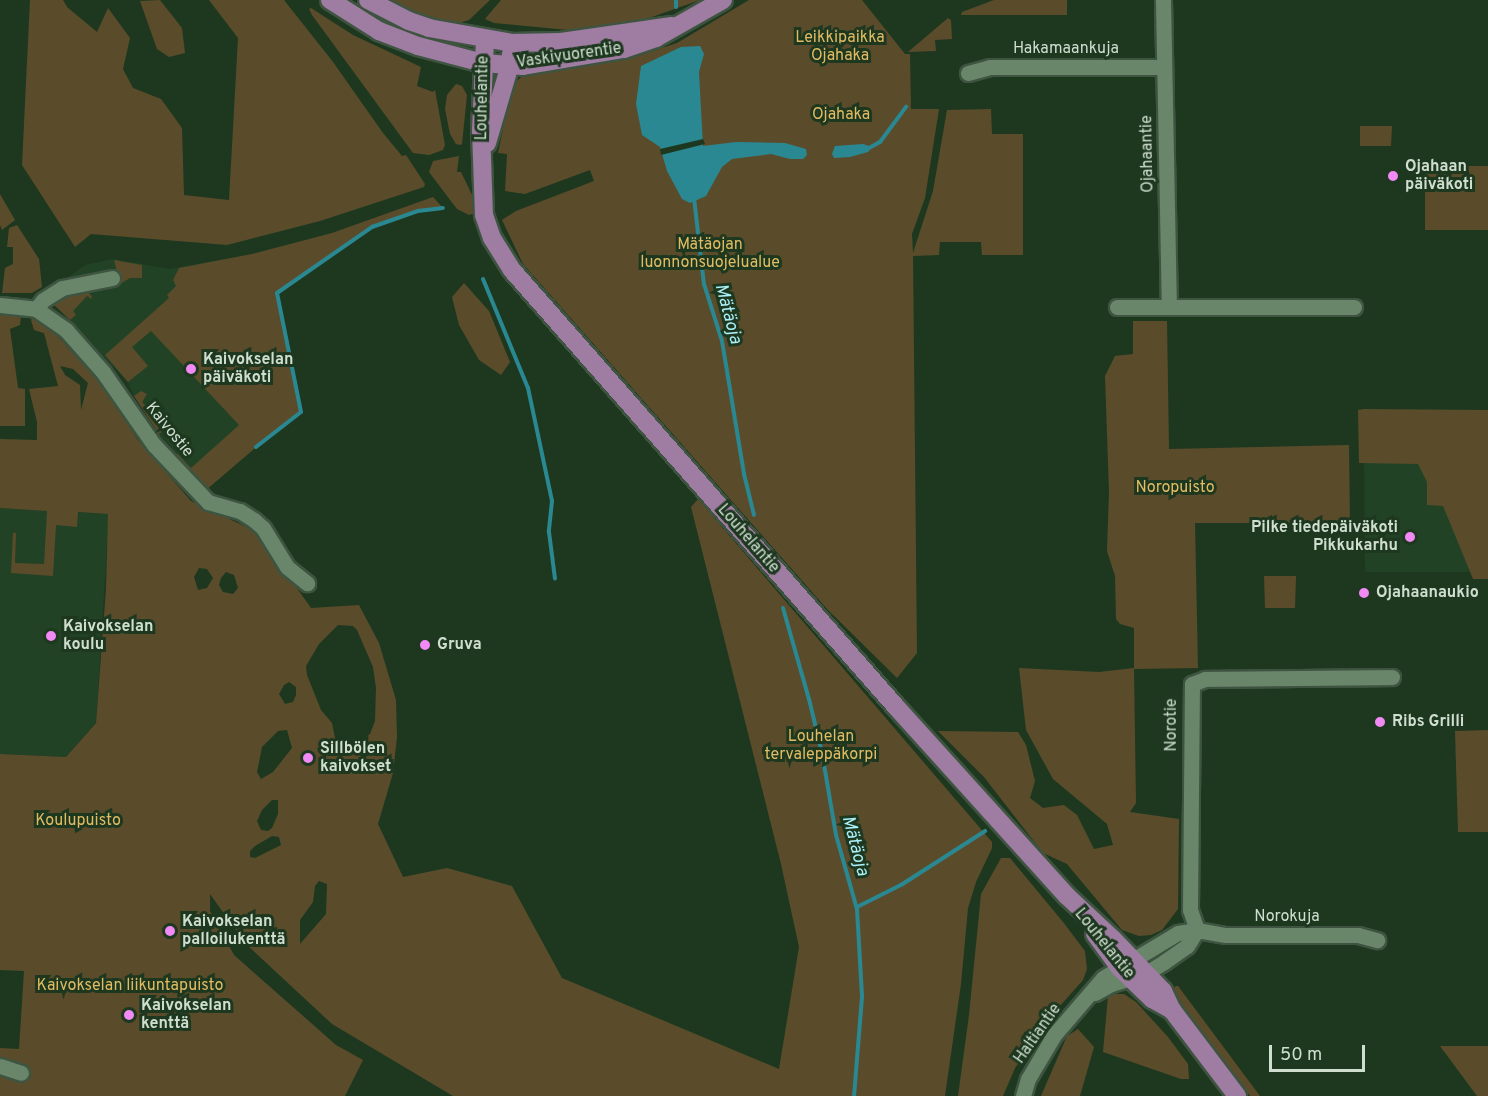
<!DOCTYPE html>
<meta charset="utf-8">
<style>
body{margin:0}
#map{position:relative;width:1488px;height:1096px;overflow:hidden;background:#1e3820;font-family:Overpass,sans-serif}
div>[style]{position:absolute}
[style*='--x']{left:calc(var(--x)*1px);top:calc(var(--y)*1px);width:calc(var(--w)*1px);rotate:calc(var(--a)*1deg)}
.built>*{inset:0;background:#224225}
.green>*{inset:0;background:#5a4c2a}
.water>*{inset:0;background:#2a8893}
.pier>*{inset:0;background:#1e3820}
.stream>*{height:4px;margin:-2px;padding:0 2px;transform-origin:2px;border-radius:2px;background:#2a8893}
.roads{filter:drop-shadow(2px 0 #3e5440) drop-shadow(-2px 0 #3e5440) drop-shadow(0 2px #3e5440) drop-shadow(0 -2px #3e5440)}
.minor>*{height:15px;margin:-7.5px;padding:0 7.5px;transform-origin:7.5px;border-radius:7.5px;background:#69866b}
.major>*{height:18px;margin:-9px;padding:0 9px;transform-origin:9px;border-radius:9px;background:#9f7ca1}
.dots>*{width:16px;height:16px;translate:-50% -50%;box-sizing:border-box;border:3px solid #1e3820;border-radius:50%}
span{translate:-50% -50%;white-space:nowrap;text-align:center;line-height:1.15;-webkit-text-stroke:6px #1e3820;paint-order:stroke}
.park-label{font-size:16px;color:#e2bb62}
.street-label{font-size:16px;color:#cfdecf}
.poi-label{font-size:16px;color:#cfdecf;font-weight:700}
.left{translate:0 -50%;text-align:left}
.right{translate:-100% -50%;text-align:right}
.water-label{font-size:18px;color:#aaf0f9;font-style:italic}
.scale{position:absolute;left:1269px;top:1045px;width:96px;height:27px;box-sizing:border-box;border:3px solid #cfdecf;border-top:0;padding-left:8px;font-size:18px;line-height:21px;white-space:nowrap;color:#cfdecf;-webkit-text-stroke:4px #1e3820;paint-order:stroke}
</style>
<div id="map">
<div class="built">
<div style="clip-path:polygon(252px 254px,275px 431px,206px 490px,196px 474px,159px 434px,134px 396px,128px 382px,50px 301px,66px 279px,85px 265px,112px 259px,170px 269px)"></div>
<div style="clip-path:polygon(1424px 457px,1471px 572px,1365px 572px,1364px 458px)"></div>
<div style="clip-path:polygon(0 508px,109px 514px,96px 722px,66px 757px,0 754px)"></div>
</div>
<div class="green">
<div style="clip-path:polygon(30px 0,63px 0,67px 7px,97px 32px,108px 8px,130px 38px,123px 69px,133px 88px,161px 99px,182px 128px,184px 195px,229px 200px,238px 38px,209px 0,284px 0,333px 62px,383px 133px,402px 156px,406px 155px,425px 184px,424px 187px,320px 221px,227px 245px,91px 234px,75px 247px,22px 165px)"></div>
<div style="clip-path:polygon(160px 0,182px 28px,185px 53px,169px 57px,157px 49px,140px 1px)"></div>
<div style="clip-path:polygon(387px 0,490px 0,469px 20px,456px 24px,405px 9px)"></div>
<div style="clip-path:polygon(501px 0,700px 0,635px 23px,604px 29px,568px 30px,494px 23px,485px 19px)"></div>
<div style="clip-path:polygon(749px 0,862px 0,905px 54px,910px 54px,911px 109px,939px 109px,925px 198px,912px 234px,913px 253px,933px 191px,947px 110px,991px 109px,992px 134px,1023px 134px,1023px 255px,982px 255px,981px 242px,940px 242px,939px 255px,913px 256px,917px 653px,897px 678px,827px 609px,523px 264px,502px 220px,516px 211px,594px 181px,590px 170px,525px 194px,505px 191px,507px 154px,498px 153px,507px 109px,516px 82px,522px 76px,632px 58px,677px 43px)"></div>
<div style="clip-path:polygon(994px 0,1067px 0,1067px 15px,961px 15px,962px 12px)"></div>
<div style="clip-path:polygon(311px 8px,353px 35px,421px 67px,417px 86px,433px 92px,435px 90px,445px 145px,443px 150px,429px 155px,413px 153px,312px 15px,309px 9px)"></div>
<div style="clip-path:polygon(948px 18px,951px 20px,952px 39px,935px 40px,936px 51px,908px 52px)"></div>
<div style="clip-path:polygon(456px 84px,462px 86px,467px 95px,462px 144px,460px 145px,456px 144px,450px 134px,445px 109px,447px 95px)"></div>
<div style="clip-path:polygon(1360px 126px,1392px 126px,1391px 146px,1360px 146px)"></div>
<div style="clip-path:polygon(459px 156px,457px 172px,461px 172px,473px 197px,475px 213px,469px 215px,457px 209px,429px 172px,433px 161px)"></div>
<div style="clip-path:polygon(1425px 166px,1488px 166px,1488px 230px,1425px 230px)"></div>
<div style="clip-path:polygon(0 194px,15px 220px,2px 230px,0 225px)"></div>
<div style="clip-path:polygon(433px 197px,443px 208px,418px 211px,372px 227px,277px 293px,301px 412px,275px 431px,206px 490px,175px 461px,177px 453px,191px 468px,239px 425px,151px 331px,132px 347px,148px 366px,128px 382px,105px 355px,169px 298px,167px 295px,176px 286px,173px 280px,179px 268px,252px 254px,332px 233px)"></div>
<div style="clip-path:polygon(17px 225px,39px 259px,42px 287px,32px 293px,2px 293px,5px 268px,13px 264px,13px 247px,7px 247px,9px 228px)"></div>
<div style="clip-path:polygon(114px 260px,142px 265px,142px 278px,130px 278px,120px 284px)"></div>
<div style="clip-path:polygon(464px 283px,489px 311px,510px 362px,501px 375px,479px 360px,459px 325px,452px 297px)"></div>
<div style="clip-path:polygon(87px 290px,92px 297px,91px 299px,87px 296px,73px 311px,76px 315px,70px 320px,50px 301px,53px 297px)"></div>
<div style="clip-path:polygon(2px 312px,21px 316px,20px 325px,10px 329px,18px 388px,25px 389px,25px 426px,0 426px,0 313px)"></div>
<div style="clip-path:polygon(evenodd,33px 316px,51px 329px,104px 387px,137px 439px,191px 501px,257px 532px,311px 608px,359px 605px,379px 643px,396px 700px,397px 737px,393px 773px,378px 824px,403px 877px,447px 868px,512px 886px,562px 978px,779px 1069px,799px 947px,781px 864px,691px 507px,698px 499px,992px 842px,992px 848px,976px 882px,968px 908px,961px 984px,945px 1096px,453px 1096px,332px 1024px,245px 943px,210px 894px,210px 911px,234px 955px,336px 1045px,363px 1060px,345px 1096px,0 1096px,0 1048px,19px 1049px,24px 971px,0 970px,0 754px,66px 757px,96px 723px,106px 589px,108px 514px,78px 512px,77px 527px,56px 525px,53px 576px,11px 573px,13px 533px,16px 533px,15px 563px,44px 564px,47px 511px,0 508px,0 439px,37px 440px,37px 422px,29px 389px,58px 386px,44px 333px,34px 330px,31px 320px,33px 316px,60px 366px,73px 369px,88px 383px,81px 410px,80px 385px,65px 375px,60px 366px,33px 316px,199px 568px,207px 569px,213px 578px,207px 588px,198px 590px,194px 577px,199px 568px,33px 316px,226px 572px,234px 575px,238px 588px,233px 594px,223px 592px,219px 585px,221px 578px,226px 572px,33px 316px,338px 625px,353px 626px,357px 630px,373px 667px,376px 688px,375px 721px,370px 734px,356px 745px,336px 743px,332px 723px,321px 710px,307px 675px,306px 666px,319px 644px,338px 625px,33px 316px,289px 682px,296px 687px,296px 695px,293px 702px,285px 704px,279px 694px,284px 685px,289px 682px,33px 316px,287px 730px,292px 748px,273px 772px,261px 779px,257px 772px,262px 747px,278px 731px,287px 730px,33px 316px,272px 800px,278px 800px,278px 814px,272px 828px,268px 831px,261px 830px,257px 821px,262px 810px,272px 800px,33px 316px,272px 836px,279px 837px,281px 845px,255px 858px,250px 857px,250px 851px,255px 846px,272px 836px,33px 316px,319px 881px,327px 884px,326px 914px,300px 944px,300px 920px,313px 902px,315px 886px,319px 881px)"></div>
<div style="clip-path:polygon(1133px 321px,1167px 321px,1169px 449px,1349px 445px,1350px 523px,1195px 523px,1198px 668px,1134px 669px,1136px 803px,1130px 812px,1179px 819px,1178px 909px,1162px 930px,1151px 935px,1139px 936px,1122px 930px,1067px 864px,1043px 853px,984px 777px,938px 731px,1018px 732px,1026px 745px,1035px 781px,1030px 798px,1043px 808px,1064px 805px,1077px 815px,1094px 849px,1113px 845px,1107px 824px,1053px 779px,1026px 730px,1019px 668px,1099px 672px,1134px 668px,1134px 628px,1120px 624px,1116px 619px,1115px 576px,1107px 551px,1109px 492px,1105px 376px,1115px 356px,1133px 354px)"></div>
<div style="clip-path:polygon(141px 391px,147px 394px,142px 402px,166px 429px,159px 434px,134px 396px)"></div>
<div style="clip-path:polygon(1364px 409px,1488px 410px,1488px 579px,1473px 579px,1443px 506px,1427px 505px,1427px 482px,1418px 464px,1359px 463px,1358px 410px)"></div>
<div style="clip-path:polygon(1264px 576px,1296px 576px,1295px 608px,1265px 608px)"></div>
<div style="clip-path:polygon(1488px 730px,1488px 832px,1458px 832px,1455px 731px)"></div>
<div style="clip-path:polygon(1001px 858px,1010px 858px,1063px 922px,1085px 951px,1087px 969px,1083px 980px,1059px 1007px,1015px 1068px,1003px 1096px,958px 1096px,969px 1015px,981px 894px)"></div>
<div style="clip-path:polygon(1176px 986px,1178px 986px,1260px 1096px,1250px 1096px,1191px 1020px,1170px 991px)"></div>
<div style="clip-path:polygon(1115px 994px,1124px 994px,1136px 1002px,1168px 1037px,1188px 1064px,1189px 1079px,1181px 1079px,1103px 1052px,1108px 996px)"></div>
<div style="clip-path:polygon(1078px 1029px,1094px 1047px,1080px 1096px,1041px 1096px,1067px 1036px)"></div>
<div style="clip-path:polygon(1440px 1046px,1488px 1046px,1488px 1096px,1477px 1096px)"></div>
</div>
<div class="water">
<div style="clip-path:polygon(700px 46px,704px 54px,699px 72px,703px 146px,736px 142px,785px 143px,806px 149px,807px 155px,803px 159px,790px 159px,771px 154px,732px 159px,722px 167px,706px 196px,690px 203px,682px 199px,667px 171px,660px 147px,642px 135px,636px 104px,641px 66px,681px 47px)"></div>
<div style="clip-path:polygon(863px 144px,872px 147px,868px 152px,850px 157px,834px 158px,832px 154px,835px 146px)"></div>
</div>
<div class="pier">
<div style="clip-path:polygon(703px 139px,705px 144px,661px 155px,660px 149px)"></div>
</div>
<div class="stream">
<div style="--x:676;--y:0;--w:7;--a:90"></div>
<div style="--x:869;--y:148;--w:13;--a:-29"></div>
<div style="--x:880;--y:142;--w:44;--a:-53.4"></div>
<div style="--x:694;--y:198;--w:87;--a:83.4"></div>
<div style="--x:704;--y:284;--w:60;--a:72.5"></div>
<div style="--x:722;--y:341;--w:135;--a:80.6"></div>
<div style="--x:744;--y:474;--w:42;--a:76.3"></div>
<div style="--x:483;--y:279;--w:118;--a:67.6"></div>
<div style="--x:528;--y:388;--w:116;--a:78"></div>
<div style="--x:552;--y:501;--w:31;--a:96"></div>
<div style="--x:549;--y:532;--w:47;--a:82.7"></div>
<div style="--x:256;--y:447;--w:57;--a:-37.9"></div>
<div style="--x:301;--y:412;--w:121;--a:-101.4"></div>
<div style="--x:277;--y:293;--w:116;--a:-34.8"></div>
<div style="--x:372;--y:227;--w:49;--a:-19.2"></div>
<div style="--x:418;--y:211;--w:25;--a:-7"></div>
<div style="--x:783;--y:608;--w:95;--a:74.1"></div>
<div style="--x:809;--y:699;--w:56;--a:76.5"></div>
<div style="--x:822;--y:753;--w:83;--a:80.3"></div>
<div style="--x:836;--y:835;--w:77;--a:74.2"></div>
<div style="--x:857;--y:909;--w:88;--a:86.7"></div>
<div style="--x:862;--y:997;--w:99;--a:94.6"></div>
<div style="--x:857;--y:907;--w:49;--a:-26.6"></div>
<div style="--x:901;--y:885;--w:100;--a:-32.7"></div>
</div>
<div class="roads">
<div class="minor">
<div style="--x:1163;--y:0;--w:307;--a:88.9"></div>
<div style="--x:1169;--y:307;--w:185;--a:0"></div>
<div style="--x:968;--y:73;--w:23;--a:-15"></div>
<div style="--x:990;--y:67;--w:174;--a:0"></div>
<div style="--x:0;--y:305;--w:36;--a:6"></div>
<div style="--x:36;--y:309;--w:37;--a:35"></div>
<div style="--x:66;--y:330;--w:56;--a:48.6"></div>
<div style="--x:103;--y:372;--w:89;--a:55.1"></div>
<div style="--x:154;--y:445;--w:79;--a:46.5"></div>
<div style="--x:208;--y:502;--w:33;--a:16"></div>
<div style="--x:240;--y:511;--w:17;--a:33"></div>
<div style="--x:254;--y:520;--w:12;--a:42"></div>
<div style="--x:263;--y:528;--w:46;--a:58.4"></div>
<div style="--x:287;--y:567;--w:26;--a:39"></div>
<div style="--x:1117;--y:307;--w:52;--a:0"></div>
<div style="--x:36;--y:309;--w:11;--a:-52"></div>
<div style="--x:43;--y:300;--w:22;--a:-32"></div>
<div style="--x:62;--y:288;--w:51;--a:-11.3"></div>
<div style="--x:1197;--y:930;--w:21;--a:-109"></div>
<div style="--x:1190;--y:910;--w:226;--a:-89.5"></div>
<div style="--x:1192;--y:684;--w:14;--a:-21"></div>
<div style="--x:1205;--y:679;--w:187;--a:-0.6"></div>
<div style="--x:1095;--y:993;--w:18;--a:-29"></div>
<div style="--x:1111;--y:984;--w:37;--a:-17"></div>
<div style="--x:1146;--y:973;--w:21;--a:-31"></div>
<div style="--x:1164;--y:962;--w:28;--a:-35"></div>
<div style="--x:1187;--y:946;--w:19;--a:-58"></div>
<div style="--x:0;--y:1066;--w:22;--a:18"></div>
<div style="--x:1023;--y:1096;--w:18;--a:-74"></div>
<div style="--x:1028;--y:1079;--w:51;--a:-59.4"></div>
<div style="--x:1054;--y:1035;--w:75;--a:-49.3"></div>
<div style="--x:1103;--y:978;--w:87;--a:-31"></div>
<div style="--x:1178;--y:933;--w:19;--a:-9"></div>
<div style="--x:1197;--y:930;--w:29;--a:10"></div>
<div style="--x:1226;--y:935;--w:132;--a:0"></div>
<div style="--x:1358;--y:935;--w:20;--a:15"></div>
</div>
<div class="major">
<div style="--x:330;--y:0;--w:58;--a:32.3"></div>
<div style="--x:379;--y:31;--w:42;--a:21"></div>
<div style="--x:418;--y:46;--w:67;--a:14.7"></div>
<div style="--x:483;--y:63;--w:40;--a:4.3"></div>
<div style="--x:523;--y:66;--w:102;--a:-9.6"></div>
<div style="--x:624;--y:49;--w:34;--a:-19"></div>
<div style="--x:656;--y:38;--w:77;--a:-29.6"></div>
<div style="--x:368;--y:0;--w:46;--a:27.1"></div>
<div style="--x:409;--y:21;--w:21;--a:19"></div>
<div style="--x:429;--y:28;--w:84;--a:10.2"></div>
<div style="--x:512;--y:43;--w:49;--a:-1.2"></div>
<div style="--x:561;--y:42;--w:112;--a:-8.2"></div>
<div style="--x:485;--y:40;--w:90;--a:92.5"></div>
<div style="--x:481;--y:130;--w:85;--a:88"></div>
<div style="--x:484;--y:215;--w:24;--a:71"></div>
<div style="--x:492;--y:238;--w:38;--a:58"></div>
<div style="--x:512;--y:270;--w:583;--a:48.68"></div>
<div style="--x:897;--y:708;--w:253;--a:47.9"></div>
<div style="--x:1067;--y:896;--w:63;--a:43.1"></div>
<div style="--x:1113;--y:939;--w:72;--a:46.1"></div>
<div style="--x:1163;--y:991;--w:21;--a:65"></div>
<div style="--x:1172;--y:1010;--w:108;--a:52.9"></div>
<div style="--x:487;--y:143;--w:81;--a:-73.6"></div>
<div style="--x:510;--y:65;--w:11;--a:-85"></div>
<div style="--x:1095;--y:934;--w:42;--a:53.7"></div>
<div style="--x:1120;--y:968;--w:45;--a:44.1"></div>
<div style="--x:1152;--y:999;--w:23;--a:29"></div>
</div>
</div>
<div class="dots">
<div style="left:1393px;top:176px;background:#f18af4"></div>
<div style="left:191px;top:369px;background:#f18af4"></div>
<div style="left:1410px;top:537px;background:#f18af4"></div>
<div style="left:1364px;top:593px;background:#f18af4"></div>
<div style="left:51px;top:636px;background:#f18af4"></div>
<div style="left:425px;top:645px;background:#f18af4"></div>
<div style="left:1380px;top:722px;background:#f18af4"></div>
<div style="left:308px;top:758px;background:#f18af4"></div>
<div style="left:170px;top:931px;background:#f18af4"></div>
<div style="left:129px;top:1015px;background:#f18af4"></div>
</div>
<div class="park-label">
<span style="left:840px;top:47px">Leikkipaikka<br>Ojahaka</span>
<span style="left:841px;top:115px">Ojahaka</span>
<span style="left:710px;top:254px">Mätäojan<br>luonnonsuojelualue</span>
<span style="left:1175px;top:488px">Noropuisto</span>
<span style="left:821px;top:746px">Louhelan<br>tervaleppäkorpi</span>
<span style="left:78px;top:821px">Koulupuisto</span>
<span style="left:130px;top:986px">Kaivokselan liikuntapuisto</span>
</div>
<div class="street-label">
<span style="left:1066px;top:49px">Hakamaankuja</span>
<span style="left:569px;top:56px;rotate:-8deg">Vaskivuorentie</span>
<span style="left:483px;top:98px;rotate:-89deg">Louhelantie</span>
<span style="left:1148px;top:154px;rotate:-91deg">Ojahaantie</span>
<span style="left:169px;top:430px;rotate:51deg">Kaivostie</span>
<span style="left:748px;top:539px;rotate:49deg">Louhelantie</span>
<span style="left:1172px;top:725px;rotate:-90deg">Norotie</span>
<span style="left:1287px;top:917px">Norokuja</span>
<span style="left:1104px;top:944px;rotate:51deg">Louhelantie</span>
<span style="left:1038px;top:1034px;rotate:-55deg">Haltiantie</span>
</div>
<div class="poi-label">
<span class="left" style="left:1405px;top:176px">Ojahaan<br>päiväkoti</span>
<span class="left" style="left:203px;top:369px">Kaivokselan<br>päiväkoti</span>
<span class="right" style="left:1398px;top:537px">Pilke tiedepäiväkoti<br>Pikkukarhu</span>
<span class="left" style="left:1376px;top:593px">Ojahaanaukio</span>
<span class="left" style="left:63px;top:636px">Kaivokselan<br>koulu</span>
<span class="left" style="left:437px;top:645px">Gruva</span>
<span class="left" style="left:1392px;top:722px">Ribs Grilli</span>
<span class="left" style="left:320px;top:758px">Sillbölen<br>kaivokset</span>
<span class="left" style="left:182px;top:931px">Kaivokselan<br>palloilukenttä</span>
<span class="left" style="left:141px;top:1015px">Kaivokselan<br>kenttä</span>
</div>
<div class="water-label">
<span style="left:727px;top:314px;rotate:75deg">Mätäoja</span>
<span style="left:854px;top:846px;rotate:75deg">Mätäoja</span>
</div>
<div class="scale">50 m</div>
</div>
